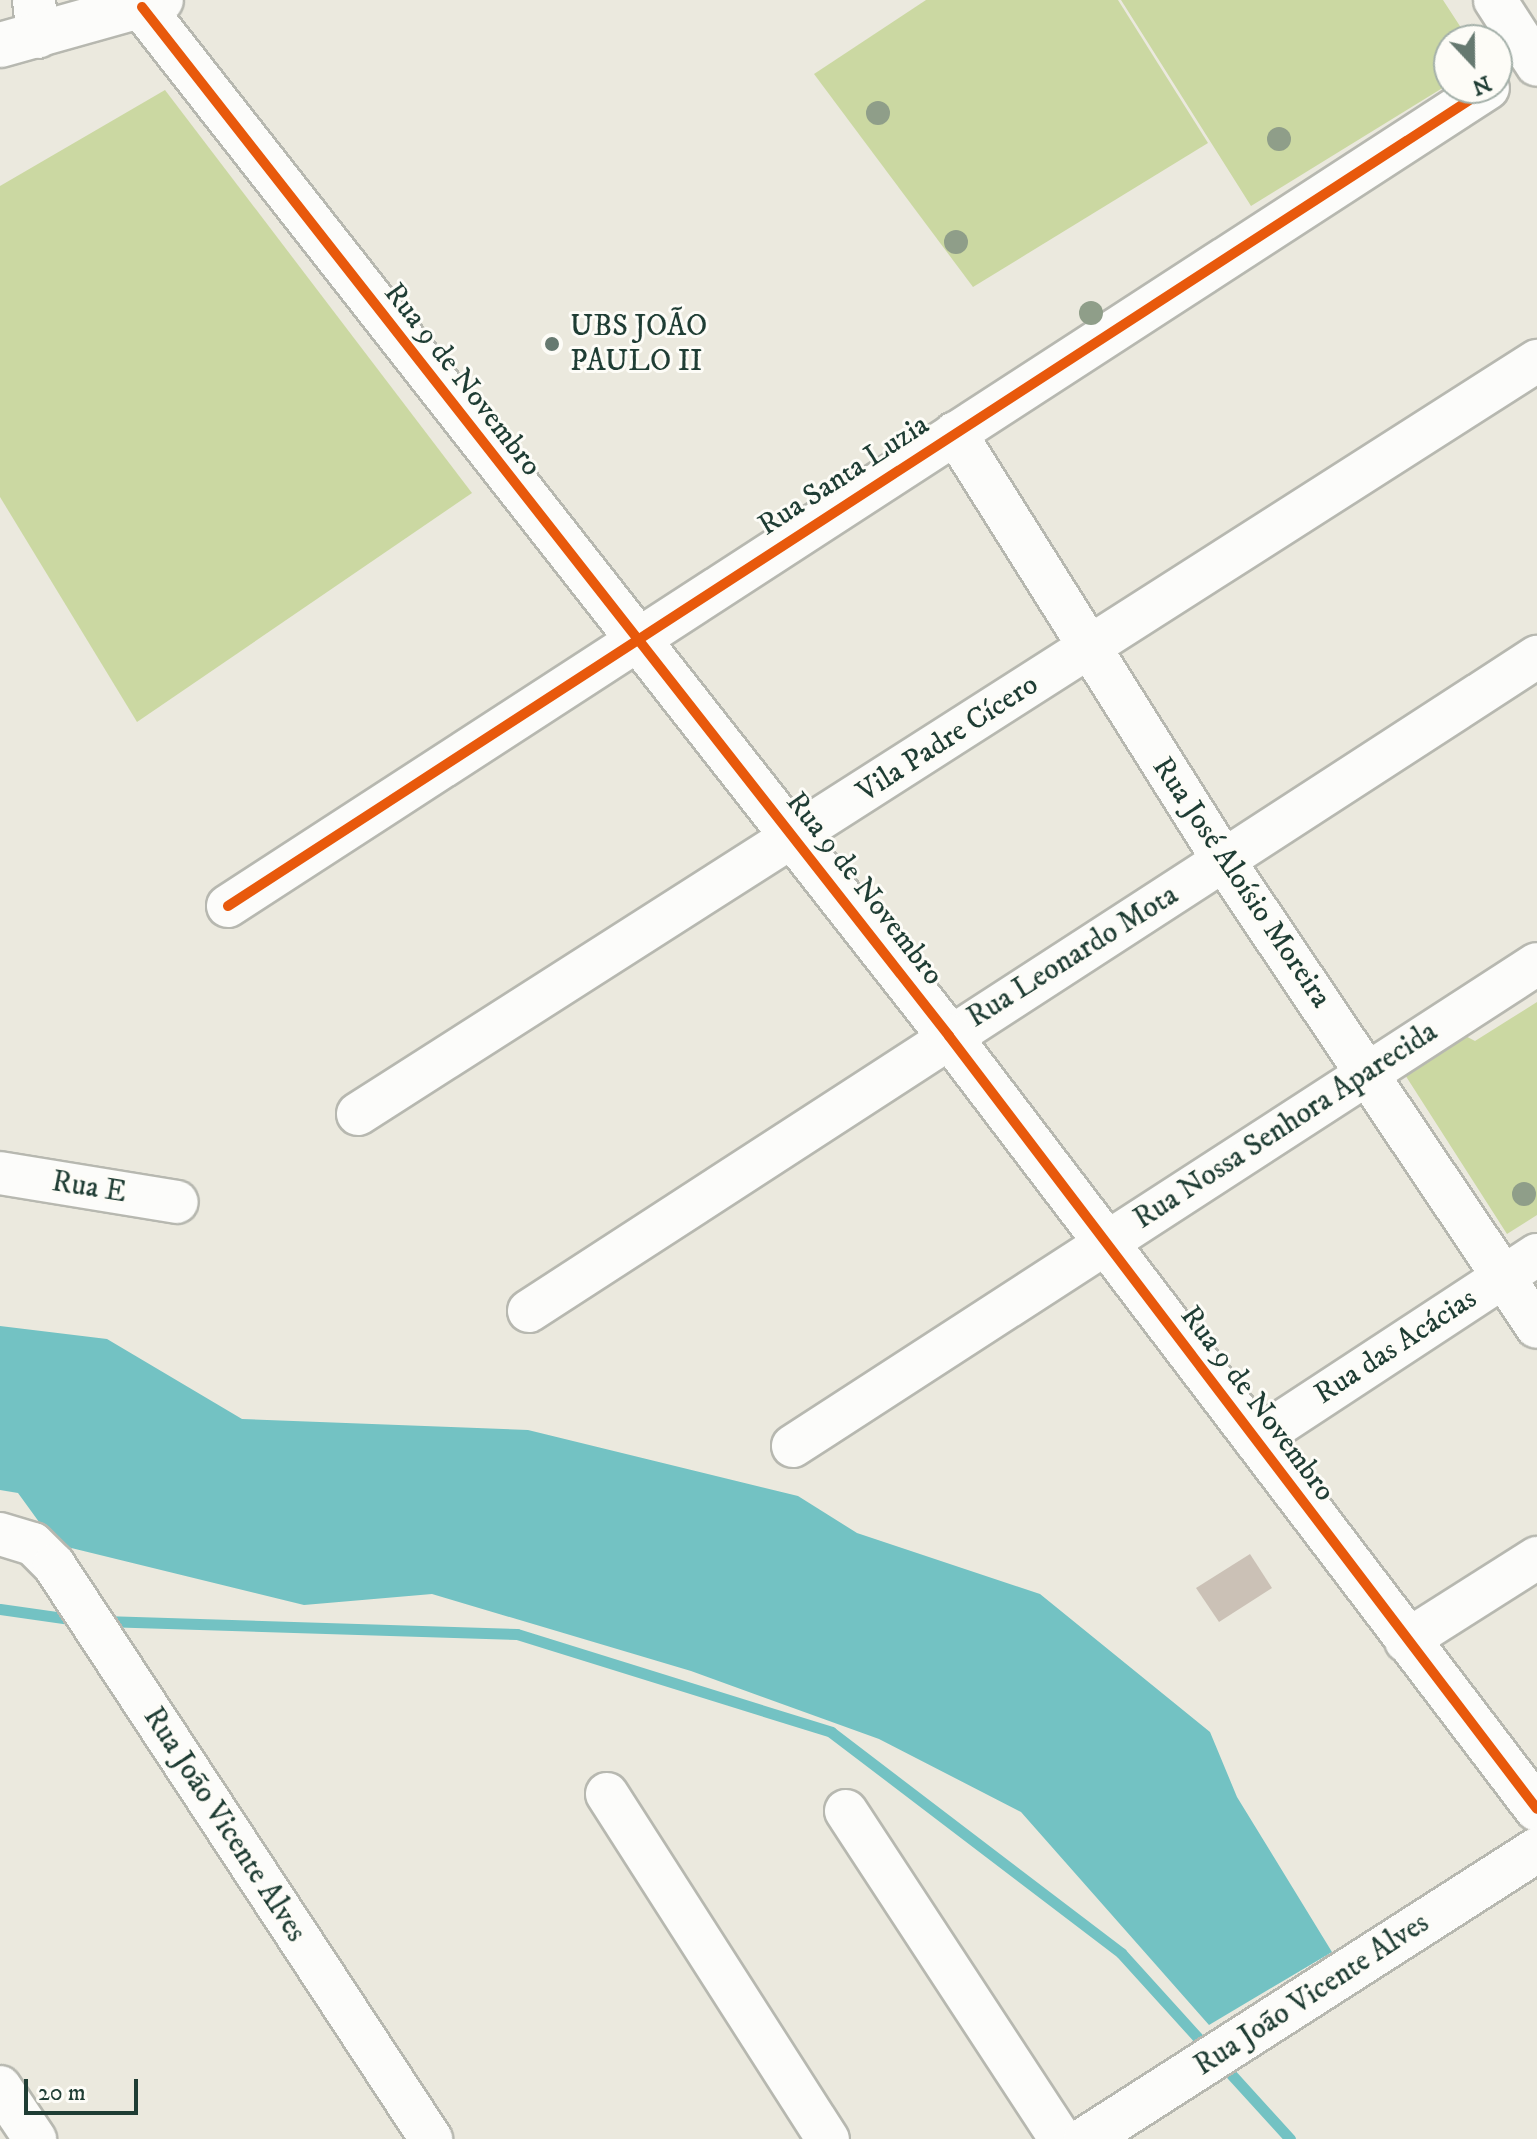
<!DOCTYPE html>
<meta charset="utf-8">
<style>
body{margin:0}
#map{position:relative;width:1537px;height:2139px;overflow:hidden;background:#ebe9de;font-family:"IM FELL DW Pica",serif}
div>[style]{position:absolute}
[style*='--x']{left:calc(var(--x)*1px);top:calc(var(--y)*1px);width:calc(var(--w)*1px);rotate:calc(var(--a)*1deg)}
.green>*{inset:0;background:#cbd8a2}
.water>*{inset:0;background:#73c2c3}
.stream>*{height:11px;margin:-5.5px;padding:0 5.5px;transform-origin:5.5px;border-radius:5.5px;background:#73c2c3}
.building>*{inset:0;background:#cbc1b6}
.roads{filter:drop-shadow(2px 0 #b7b8b0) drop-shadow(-2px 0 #b7b8b0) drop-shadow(0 2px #b7b8b0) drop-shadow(0 -2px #b7b8b0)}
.minor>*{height:42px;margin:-21px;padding:0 21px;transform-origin:21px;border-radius:21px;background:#fcfcfa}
.tertiary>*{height:44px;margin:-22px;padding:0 22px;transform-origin:22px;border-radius:22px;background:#fcfcfa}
.cycleway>*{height:10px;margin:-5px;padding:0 5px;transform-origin:5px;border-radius:5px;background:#e8590c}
.trees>*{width:24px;height:24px;margin:-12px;border-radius:50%;background:#8f9e89}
.dots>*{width:22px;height:22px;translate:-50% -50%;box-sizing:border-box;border:4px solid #fdfcf7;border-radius:50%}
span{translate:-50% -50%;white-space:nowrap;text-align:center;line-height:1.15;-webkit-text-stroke:6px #fdfcf7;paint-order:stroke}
.poi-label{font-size:30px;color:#1f3d34}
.left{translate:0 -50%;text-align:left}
.street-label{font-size:30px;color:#1f3d34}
.north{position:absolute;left:1433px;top:24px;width:80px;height:80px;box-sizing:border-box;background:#fdfcf7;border:2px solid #a4b0a9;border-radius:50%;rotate:158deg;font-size:22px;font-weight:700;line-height:32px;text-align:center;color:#1f3d34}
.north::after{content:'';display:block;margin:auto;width:28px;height:36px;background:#667970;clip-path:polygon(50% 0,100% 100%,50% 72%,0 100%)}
.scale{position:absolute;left:24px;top:2079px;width:114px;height:36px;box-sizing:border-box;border:4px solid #1f3d34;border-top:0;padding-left:10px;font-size:24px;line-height:28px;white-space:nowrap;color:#1f3d34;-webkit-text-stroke:6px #fdfcf7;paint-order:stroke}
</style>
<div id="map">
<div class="green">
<div style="clip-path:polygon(926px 0,1118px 0,1208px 143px,973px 287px,814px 74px)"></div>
<div style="clip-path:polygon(1121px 0,1443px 0,1469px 40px,1449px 40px,1449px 84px,1251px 206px)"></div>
<div style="clip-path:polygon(165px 90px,472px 493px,137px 722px,0 497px,0 186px)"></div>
<div style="clip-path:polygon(1537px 1002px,1537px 1215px,1507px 1234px,1400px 1067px,1456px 1031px,1475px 1041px)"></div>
</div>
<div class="water">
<div style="clip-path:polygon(0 1326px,107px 1339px,242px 1419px,528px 1430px,798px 1496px,857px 1533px,1040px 1594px,1210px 1732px,1237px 1797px,1332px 1952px,1209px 2025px,1021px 1812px,879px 1739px,691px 1671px,432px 1594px,304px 1605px,55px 1544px,18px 1493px,0 1490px)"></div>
</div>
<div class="stream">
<div style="--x:0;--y:1609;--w:78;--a:8.1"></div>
<div style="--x:103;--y:1621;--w:414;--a:1.8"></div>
<div style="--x:517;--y:1634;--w:329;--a:17.3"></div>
<div style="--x:831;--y:1732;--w:365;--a:37.3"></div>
<div style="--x:1121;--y:1953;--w:131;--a:47.8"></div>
<div style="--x:1220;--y:2062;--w:104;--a:47.7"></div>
</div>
<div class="building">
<div style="clip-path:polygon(1250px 1554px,1272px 1588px,1219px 1622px,1196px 1588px)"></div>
</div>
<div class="roads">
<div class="minor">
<div style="--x:34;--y:0;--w:37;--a:84"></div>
<div style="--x:1495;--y:0;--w:77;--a:57.1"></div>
<div style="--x:955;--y:433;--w:506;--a:57.85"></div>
<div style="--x:1224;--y:861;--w:561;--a:56.11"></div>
<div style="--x:228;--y:906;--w:1502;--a:-32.99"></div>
<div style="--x:358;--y:1114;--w:1399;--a:-32.57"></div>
<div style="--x:0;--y:1173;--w:179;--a:9.3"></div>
<div style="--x:529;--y:1311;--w:1202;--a:-32.98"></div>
<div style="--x:1255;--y:1440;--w:337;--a:-33.3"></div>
<div style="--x:793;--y:1446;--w:886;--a:-32.94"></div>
<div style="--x:0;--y:1534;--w:34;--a:17"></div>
<div style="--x:33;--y:1544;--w:30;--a:45"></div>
<div style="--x:54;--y:1565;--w:687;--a:56.7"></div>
<div style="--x:1406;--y:1641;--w:155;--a:-32.4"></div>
<div style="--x:607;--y:1794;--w:410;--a:57.4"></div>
<div style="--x:846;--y:1811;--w:392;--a:56.8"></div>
<div style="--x:0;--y:2087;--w:63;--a:56.1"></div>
</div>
<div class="tertiary">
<div style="--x:142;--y:7;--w:1308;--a:51.89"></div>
<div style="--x:949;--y:1036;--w:971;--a:52.74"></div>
<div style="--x:0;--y:45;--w:167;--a:-15.6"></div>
<div style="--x:1086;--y:2139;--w:536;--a:-32.65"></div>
</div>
</div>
<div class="cycleway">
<div style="--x:142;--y:7;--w:1308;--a:51.89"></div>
<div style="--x:949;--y:1036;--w:971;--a:52.74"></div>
<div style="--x:228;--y:906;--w:1502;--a:-32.99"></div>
</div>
<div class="trees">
<div style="left:878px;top:113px"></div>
<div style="left:1279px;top:139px"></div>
<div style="left:956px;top:242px"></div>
<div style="left:1091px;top:313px"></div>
<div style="left:1524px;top:1194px"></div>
</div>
<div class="dots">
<div style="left:552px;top:344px;background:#667970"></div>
</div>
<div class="poi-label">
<span class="left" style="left:570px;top:344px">UBS JOÃO<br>PAULO II</span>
</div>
<div class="street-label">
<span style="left:462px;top:380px;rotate:52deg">Rua 9 de Novembro</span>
<span style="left:844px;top:476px;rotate:-33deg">Rua Santa Luzia</span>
<span style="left:948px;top:739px;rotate:-33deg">Vila Padre Cícero</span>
<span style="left:1241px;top:883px;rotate:56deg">Rua José Aloísio Moreira</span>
<span style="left:864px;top:889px;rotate:52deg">Rua 9 de Novembro</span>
<span style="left:1073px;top:957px;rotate:-32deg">Rua Leonardo Mota</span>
<span style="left:1286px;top:1126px;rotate:-33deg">Rua Nossa Senhora Aparecida</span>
<span style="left:89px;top:1188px;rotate:9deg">Rua E</span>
<span style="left:1396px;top:1347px;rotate:-33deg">Rua das Acácias</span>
<span style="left:1257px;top:1404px;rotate:53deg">Rua 9 de Novembro</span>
<span style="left:224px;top:1825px;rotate:57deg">Rua João Vicente Alves</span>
<span style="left:1312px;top:1995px;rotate:-33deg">Rua João Vicente Alves</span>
</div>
<div class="north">N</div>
<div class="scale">20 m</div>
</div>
